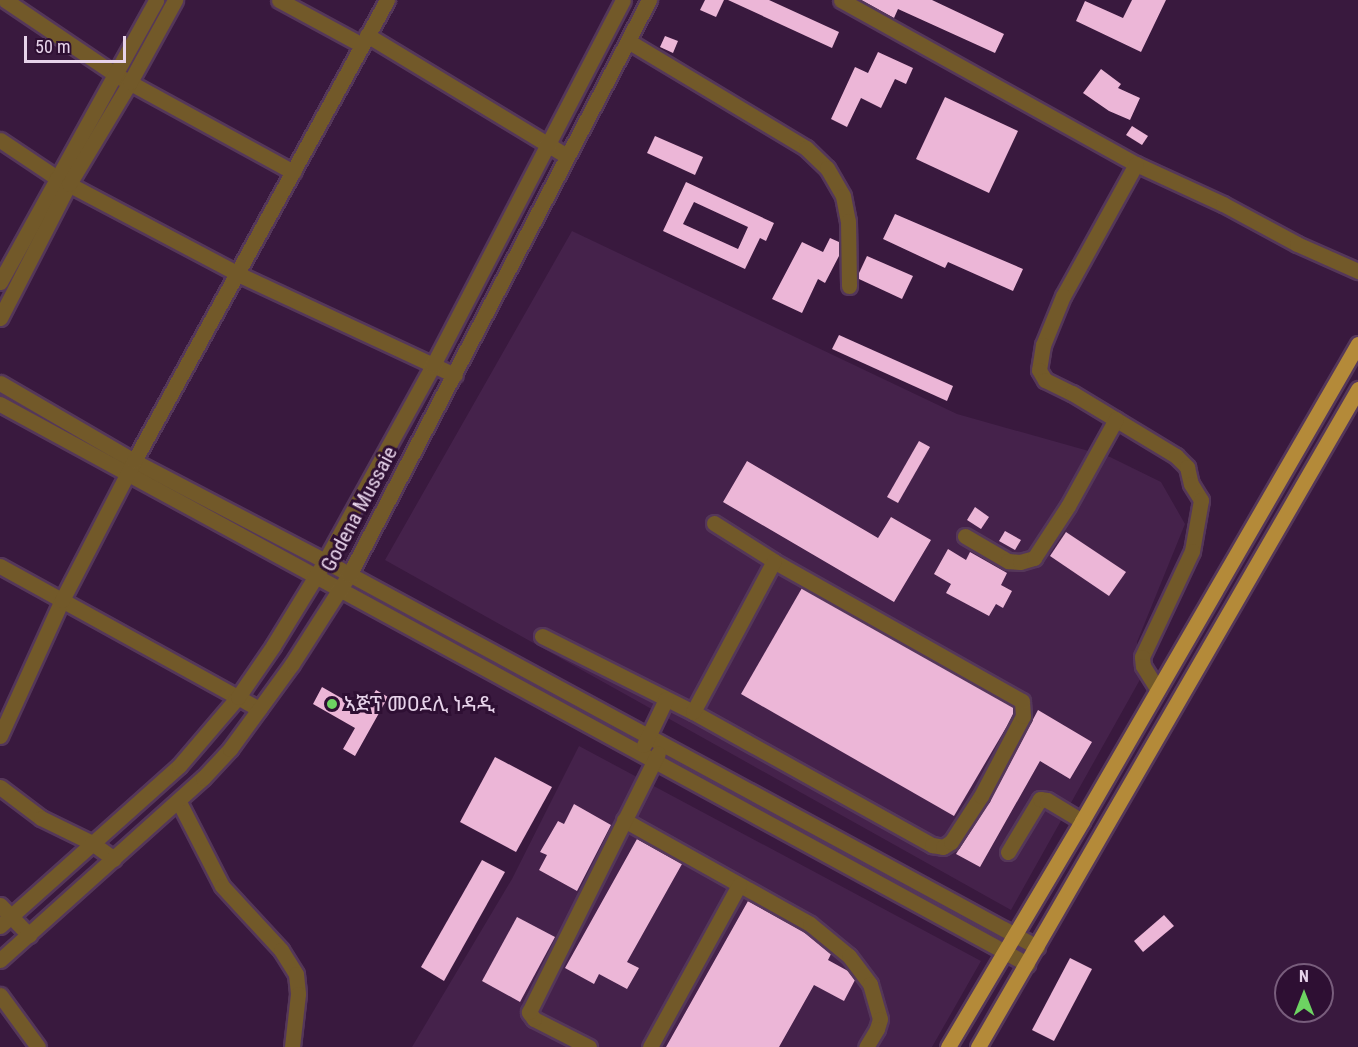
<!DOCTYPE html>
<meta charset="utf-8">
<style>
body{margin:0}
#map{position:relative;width:1358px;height:1047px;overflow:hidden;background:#39193e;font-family:"Roboto Condensed","Noto Sans Ethiopic",sans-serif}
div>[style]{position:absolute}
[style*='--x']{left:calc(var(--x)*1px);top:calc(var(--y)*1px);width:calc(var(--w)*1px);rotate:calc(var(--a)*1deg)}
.built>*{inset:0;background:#45224b}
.building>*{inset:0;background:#ecb6d7}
.roads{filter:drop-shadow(2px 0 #55375a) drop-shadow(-2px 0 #55375a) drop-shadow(0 2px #55375a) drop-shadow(0 -2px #55375a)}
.minor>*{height:15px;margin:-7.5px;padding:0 7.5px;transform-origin:7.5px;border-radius:7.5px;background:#725929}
.major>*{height:15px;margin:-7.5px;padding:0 7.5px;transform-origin:7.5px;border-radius:7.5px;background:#b48a39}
.dots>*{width:16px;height:16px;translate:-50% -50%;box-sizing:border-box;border:3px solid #2e0f33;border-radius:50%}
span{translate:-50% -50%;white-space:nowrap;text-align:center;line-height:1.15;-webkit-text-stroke:6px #2e0f33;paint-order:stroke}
.street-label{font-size:21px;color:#e7d3ea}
.poi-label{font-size:21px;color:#e7d3ea}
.left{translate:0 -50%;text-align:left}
.north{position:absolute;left:1274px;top:963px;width:60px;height:60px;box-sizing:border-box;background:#2e0f33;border:2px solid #785d7c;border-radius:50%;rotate:0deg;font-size:16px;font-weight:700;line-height:24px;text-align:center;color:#e7d3ea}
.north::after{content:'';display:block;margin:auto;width:21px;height:27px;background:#6dd362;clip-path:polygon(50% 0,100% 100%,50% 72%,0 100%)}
.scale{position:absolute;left:24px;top:36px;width:102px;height:27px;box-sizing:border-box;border:3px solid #e7d3ea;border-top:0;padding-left:8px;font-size:18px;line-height:21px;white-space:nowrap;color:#e7d3ea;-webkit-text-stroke:4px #2e0f33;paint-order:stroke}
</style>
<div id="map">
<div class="built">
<div style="clip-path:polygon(572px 231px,957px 414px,1110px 457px,1161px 482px,1185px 524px,1137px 642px,1142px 676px,1011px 910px,385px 560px)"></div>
<div style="clip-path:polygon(579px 746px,981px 961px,932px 1047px,412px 1047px,512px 879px)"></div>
</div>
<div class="building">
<div style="clip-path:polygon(705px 0,724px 0,716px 17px,700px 10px)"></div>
<div style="clip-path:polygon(728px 0,769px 0,839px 32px,832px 48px)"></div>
<div style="clip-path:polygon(861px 0,932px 0,1004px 34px,995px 53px,898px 9px,894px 18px)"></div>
<div style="clip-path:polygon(1132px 0,1166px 0,1141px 52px,1076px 21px,1085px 1px,1123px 18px)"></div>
<div style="clip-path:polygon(665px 36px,678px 41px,673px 53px,660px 47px)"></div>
<div style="clip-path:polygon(878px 52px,913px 68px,906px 84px,895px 79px,881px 108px,861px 98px,847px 127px,831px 119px,855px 67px,868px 73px)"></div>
<div style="clip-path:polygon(1101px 69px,1121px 84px,1118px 88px,1140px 98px,1130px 120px,1109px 111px,1083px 93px)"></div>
<div style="clip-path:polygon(945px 97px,1018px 131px,989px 193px,916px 159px)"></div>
<div style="clip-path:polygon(1132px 126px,1148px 136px,1142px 145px,1126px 135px)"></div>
<div style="clip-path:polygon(655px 136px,703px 157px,695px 175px,647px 153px)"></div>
<div style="clip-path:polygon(evenodd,686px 182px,774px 223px,766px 241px,760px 238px,745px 269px,663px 231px,686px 182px,694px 202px,748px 227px,738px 249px,683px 224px,694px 202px)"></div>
<div style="clip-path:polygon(895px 214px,1023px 269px,1013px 291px,948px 262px,945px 268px,883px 239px)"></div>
<div style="clip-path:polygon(830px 238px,839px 242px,839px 256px,825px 283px,818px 279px,802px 313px,772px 299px,802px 242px,823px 252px)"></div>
<div style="clip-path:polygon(867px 256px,913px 276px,902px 299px,859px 279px,859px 273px)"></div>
<div style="clip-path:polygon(839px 335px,953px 386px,947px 401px,832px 349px)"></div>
<div style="clip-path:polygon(919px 441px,930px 447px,898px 503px,887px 497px)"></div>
<div style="clip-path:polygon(747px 461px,878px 538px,891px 517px,931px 540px,894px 602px,723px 502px)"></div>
<div style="clip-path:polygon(975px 507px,989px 517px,981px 529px,967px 520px)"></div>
<div style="clip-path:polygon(1005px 531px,1021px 540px,1015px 550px,999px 541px)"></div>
<div style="clip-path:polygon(1066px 532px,1126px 572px,1109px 596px,1050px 556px)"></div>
<div style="clip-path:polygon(948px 549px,966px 560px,970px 552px,1007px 573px,1001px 585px,1012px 591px,1003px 608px,996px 604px,989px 616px,946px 593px,951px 584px,934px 574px)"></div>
<div style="clip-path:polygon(802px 588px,1013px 707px,1013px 714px,1007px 726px,954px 816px,741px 694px)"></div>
<div style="clip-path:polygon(322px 687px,364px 711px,376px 690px,388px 697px,355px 756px,343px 749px,355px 728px,313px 704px)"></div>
<div style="clip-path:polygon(1038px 710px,1092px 742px,1070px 779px,1040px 761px,980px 867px,956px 854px,990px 801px)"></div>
<div style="clip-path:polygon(495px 757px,552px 787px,516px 852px,460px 822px)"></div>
<div style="clip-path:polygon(574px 804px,611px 825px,577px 891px,539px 870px,547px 855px,540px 852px,558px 821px,564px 824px)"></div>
<div style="clip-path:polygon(637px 839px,682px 864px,627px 962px,639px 968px,627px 989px,599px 974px,594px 984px,565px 968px)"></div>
<div style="clip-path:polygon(482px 860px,505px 872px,444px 981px,421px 967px)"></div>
<div style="clip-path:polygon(748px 901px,804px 932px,831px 954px,828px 960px,848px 971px,855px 980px,844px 1001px,814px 985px,779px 1047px,666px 1047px)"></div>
<div style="clip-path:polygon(1164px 915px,1174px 926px,1143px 952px,1134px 941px)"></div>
<div style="clip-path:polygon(517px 917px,555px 937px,520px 1002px,482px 981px)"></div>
<div style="clip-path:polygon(1070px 958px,1092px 969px,1054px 1041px,1032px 1030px)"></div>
</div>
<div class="roads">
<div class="minor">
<div style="--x:5;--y:0;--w:134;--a:34"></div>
<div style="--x:116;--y:75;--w:202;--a:28.7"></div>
<div style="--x:279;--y:0;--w:94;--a:28.5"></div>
<div style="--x:841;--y:0;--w:338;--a:29.1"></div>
<div style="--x:1136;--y:164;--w:96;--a:24.7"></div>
<div style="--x:1223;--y:204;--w:84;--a:28.4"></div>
<div style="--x:1297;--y:244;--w:67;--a:23.9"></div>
<div style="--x:367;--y:35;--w:234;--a:31.2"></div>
<div style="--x:628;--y:41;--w:208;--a:31"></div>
<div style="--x:806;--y:148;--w:29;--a:44"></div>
<div style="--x:827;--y:168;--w:32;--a:60"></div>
<div style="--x:843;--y:196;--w:25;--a:79"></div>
<div style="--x:848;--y:221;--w:65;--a:89.1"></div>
<div style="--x:0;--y:140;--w:69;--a:33.7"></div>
<div style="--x:57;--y:178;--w:205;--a:27.9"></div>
<div style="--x:238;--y:274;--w:239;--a:25"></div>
<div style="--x:1136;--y:164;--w:151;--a:118.9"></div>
<div style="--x:1063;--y:296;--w:53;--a:112.2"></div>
<div style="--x:1043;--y:345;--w:25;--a:99"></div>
<div style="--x:1039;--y:370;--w:12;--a:59"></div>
<div style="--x:1045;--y:380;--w:30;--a:26"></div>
<div style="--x:1072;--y:393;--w:122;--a:31.2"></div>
<div style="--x:1176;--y:456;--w:16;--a:45"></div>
<div style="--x:1187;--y:467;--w:17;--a:77"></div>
<div style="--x:1191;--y:484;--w:19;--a:58"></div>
<div style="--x:1201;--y:500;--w:52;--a:100"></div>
<div style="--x:1192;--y:551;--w:117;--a:115.3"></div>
<div style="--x:1142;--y:657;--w:9;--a:84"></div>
<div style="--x:1143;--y:666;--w:28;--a:58"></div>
<div style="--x:0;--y:282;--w:322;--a:-61"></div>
<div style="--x:0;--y:318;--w:151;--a:-62.8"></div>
<div style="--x:69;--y:184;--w:119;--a:-59.1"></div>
<div style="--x:130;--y:82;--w:94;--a:-61.2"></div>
<div style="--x:0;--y:383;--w:155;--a:30.2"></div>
<div style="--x:134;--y:461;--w:216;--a:27.6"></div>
<div style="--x:325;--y:561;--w:810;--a:28.46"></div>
<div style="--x:0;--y:404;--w:1170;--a:28.6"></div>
<div style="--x:965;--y:536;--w:50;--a:30.2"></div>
<div style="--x:1008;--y:561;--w:12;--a:5"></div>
<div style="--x:1020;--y:562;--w:15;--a:-16"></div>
<div style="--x:1034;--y:558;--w:62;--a:-56.8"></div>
<div style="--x:1068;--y:506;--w:99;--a:-61.1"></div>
<div style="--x:0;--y:566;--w:296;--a:28.9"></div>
<div style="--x:542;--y:636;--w:169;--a:26.7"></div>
<div style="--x:693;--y:712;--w:274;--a:29.1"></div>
<div style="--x:932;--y:845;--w:11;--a:10"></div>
<div style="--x:943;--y:847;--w:9;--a:-32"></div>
<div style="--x:951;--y:842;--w:55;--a:-56.9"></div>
<div style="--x:981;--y:796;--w:90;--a:-62.3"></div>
<div style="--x:1023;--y:716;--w:15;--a:-94"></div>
<div style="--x:1022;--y:701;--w:285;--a:-150.6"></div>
<div style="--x:774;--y:561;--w:71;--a:-147.7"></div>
<div style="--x:693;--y:712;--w:171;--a:-61.8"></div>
<div style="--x:0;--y:736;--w:149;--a:-65.5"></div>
<div style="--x:62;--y:600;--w:157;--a:-62.6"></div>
<div style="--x:134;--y:461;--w:526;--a:-61.24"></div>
<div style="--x:644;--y:745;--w:51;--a:-64.4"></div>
<div style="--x:0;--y:787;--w:51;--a:37.1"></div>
<div style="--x:41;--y:818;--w:57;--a:26.1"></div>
<div style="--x:92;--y:843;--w:27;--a:36"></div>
<div style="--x:179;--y:802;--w:94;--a:62.9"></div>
<div style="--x:222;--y:886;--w:87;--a:47.3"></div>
<div style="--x:281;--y:950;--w:28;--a:58"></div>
<div style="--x:296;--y:974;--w:20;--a:84"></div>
<div style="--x:298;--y:994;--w:53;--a:96.5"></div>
<div style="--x:624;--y:820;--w:213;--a:29.2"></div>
<div style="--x:810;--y:924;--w:50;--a:39.4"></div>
<div style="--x:849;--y:956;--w:35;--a:53"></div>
<div style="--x:870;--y:984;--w:36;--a:74"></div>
<div style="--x:880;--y:1019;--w:10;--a:107"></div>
<div style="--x:877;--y:1029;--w:21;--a:121"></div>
<div style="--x:1008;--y:852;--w:62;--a:-58.9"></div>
<div style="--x:1040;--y:799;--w:7;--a:8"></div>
<div style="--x:1047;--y:800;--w:41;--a:31"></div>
<div style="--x:0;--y:905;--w:42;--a:46"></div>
<div style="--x:0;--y:926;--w:240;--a:-41.8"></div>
<div style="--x:179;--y:766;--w:91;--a:-49.5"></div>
<div style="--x:238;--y:697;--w:62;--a:-55.5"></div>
<div style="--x:273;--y:646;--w:100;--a:-58.5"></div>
<div style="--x:325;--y:561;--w:224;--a:-61.1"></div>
<div style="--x:433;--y:365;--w:411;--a:-62.5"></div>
<div style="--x:0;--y:960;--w:273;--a:-41.9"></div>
<div style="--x:203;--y:778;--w:40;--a:-47"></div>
<div style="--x:230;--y:749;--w:105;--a:-53.9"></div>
<div style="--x:292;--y:664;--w:106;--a:-57.4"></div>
<div style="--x:349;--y:575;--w:649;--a:-62.45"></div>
<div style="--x:0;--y:995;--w:64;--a:53.8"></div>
<div style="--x:589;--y:1047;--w:62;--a:-153"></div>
<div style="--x:534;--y:1019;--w:9;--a:-126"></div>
<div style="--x:529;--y:1012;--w:289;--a:-63.5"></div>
<div style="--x:650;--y:1047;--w:185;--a:-61.2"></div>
</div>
<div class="major">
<div style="--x:948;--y:1047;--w:263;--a:-59.3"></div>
<div style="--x:1082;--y:821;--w:551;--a:-59.95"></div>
<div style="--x:978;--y:1047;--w:760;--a:-59.99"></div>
</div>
</div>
<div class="dots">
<div style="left:332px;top:704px;background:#6dd362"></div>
</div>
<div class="street-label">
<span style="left:359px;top:509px;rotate:-62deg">Godena Mussaie</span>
</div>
<div class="poi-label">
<span class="left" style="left:344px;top:704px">ኣጅፕ መዐደሊ ነዳዲ</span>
</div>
<div class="north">N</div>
<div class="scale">50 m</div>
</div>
